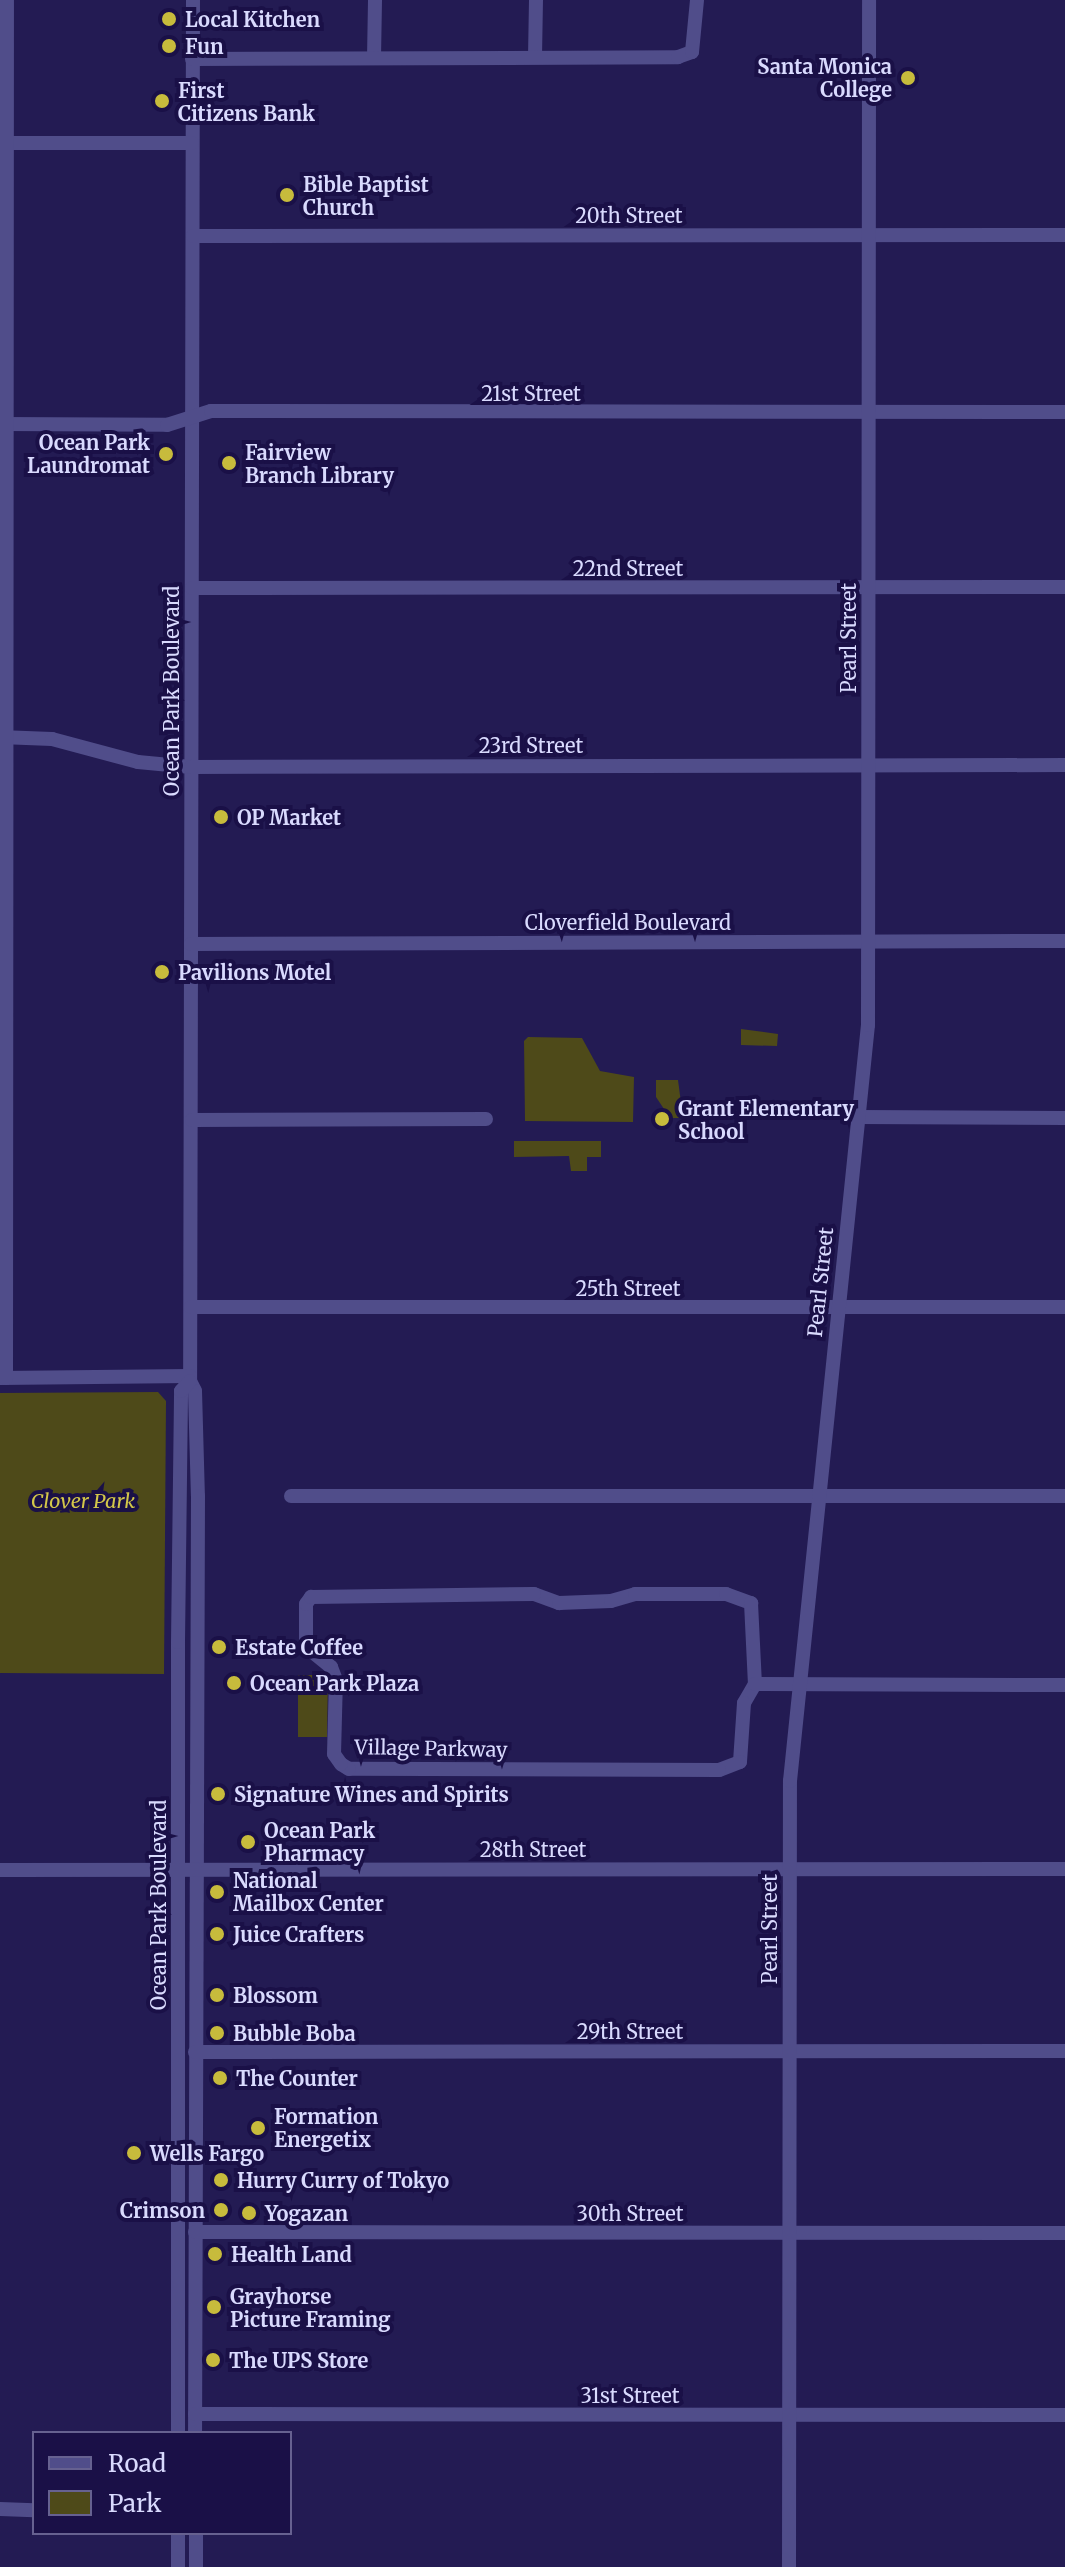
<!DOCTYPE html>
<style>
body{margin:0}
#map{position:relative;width:1065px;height:2567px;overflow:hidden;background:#231b53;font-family:Merriweather,serif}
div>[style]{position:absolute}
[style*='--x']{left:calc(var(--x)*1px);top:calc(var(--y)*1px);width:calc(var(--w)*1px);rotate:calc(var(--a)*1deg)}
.green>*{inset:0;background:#4e4a19}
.minor>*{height:14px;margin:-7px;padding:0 7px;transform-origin:7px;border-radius:7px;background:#504d8a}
.dots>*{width:22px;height:22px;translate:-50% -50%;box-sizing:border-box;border:4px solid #1a1047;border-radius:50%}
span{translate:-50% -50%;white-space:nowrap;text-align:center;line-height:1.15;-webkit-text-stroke:8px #1a1047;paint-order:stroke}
.poi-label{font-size:20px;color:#d9dafe;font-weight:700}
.left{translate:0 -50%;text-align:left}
.right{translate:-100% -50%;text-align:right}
.street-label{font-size:20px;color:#d9dafe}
.park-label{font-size:20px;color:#d3c749;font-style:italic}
.legend{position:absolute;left:32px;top:2431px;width:260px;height:104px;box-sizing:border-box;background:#1a1047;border:2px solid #666190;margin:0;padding:10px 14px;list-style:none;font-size:24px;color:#d9dafe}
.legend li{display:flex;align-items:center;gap:16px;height:40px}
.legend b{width:40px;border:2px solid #666190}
</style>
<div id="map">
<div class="green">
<div style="clip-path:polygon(741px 1029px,778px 1034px,777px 1046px,741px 1045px)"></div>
<div style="clip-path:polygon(528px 1037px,582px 1038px,600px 1071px,634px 1077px,633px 1122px,525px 1121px,524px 1041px)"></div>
<div style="clip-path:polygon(656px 1080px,678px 1080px,683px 1118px,670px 1118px,656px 1097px)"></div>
<div style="clip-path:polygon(514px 1141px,601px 1141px,601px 1157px,587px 1157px,587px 1171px,571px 1171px,569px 1156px,514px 1157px)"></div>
<div style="clip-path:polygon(158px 1392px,166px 1401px,164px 1674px,0 1673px,0 1393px)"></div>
<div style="clip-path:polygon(298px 1675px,328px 1675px,327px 1737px,298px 1737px)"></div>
</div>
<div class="minor">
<div style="--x:193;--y:0;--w:1381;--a:90.12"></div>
<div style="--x:190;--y:1381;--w:11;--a:63"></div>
<div style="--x:195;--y:1391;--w:105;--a:88.4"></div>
<div style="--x:198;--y:1496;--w:937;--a:90.18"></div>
<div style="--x:535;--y:57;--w:57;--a:-89"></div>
<div style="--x:374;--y:58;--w:58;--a:-89"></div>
<div style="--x:192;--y:59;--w:486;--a:-0.2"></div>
<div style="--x:678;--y:57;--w:15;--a:-20"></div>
<div style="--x:692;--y:52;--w:52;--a:-84.5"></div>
<div style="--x:1;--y:143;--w:191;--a:0"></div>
<div style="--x:193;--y:236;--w:872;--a:-0.07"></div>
<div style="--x:0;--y:424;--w:167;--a:0.3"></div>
<div style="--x:167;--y:425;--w:46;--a:-17.7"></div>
<div style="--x:211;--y:411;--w:854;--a:0.07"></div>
<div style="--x:192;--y:588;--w:873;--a:-0.07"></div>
<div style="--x:0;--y:737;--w:52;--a:2.2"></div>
<div style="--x:52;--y:739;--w:89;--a:15"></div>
<div style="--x:138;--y:762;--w:53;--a:5.4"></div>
<div style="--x:191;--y:767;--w:874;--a:-0.13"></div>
<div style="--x:191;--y:944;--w:874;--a:-0.2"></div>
<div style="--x:857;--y:1117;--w:208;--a:0.3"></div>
<div style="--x:192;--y:1120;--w:294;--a:-0.2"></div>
<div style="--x:191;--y:1307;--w:874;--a:0"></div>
<div style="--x:0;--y:1378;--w:190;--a:-0.6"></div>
<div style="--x:6;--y:1378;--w:1378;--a:-89.96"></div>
<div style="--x:291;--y:1496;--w:774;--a:0"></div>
<div style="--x:534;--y:1594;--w:27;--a:20"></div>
<div style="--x:559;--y:1603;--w:52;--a:-2.2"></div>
<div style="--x:611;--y:1601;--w:25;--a:-16"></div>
<div style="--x:635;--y:1594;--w:91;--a:0"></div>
<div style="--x:726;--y:1594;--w:27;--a:20"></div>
<div style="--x:751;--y:1603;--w:81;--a:87.2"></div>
<div style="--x:755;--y:1684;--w:22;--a:120"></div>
<div style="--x:744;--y:1703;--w:59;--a:93.9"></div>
<div style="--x:740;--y:1762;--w:22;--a:159"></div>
<div style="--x:719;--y:1770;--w:370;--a:-179.8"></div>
<div style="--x:349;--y:1769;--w:9;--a:-148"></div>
<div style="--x:341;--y:1764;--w:12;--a:-125"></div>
<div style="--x:334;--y:1754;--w:74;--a:-88.5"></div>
<div style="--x:336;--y:1680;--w:14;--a:-111"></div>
<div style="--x:331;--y:1667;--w:32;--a:-141"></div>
<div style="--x:306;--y:1647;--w:43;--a:-90"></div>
<div style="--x:306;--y:1604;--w:9;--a:-54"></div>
<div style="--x:311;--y:1597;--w:223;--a:-0.8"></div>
<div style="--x:755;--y:1684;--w:310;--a:0.2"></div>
<div style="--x:0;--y:1870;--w:1065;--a:-0.05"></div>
<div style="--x:195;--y:2052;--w:870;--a:-0.07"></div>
<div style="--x:195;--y:2232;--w:870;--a:0.07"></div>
<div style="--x:195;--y:2414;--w:870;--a:0.07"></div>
<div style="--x:178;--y:2433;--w:791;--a:-90"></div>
<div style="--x:178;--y:1642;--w:251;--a:-89.3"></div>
<div style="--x:181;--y:1391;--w:13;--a:-48"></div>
<div style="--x:0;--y:2509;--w:34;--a:2"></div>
<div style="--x:178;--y:2567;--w:34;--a:-90"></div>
<div style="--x:196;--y:2567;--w:34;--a:-90"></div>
<div style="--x:789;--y:2567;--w:786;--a:-89.93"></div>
<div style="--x:790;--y:1781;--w:760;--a:-84.11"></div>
<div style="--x:868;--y:1025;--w:1025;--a:-89.94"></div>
</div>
<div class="dots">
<div style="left:169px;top:19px;background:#c7bb3c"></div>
<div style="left:169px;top:46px;background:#c7bb3c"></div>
<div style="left:908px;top:78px;background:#c7bb3c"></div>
<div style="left:162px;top:101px;background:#c7bb3c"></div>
<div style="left:287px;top:195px;background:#c7bb3c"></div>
<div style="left:166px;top:454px;background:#c7bb3c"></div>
<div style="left:229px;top:463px;background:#c7bb3c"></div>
<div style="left:221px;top:817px;background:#c7bb3c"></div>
<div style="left:162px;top:972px;background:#c7bb3c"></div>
<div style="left:662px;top:1119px;background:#c7bb3c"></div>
<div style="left:219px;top:1647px;background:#c7bb3c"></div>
<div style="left:234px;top:1683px;background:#c7bb3c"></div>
<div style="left:218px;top:1794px;background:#c7bb3c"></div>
<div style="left:248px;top:1842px;background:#c7bb3c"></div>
<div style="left:217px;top:1892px;background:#c7bb3c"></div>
<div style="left:217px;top:1934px;background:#c7bb3c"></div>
<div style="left:217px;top:1995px;background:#c7bb3c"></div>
<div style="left:217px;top:2033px;background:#c7bb3c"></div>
<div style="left:220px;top:2078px;background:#c7bb3c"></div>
<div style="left:258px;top:2128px;background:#c7bb3c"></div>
<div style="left:134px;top:2153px;background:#c7bb3c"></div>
<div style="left:221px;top:2180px;background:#c7bb3c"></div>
<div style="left:221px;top:2210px;background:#c7bb3c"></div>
<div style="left:249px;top:2213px;background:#c7bb3c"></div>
<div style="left:215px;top:2254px;background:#c7bb3c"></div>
<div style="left:214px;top:2307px;background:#c7bb3c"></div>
<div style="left:213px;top:2360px;background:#c7bb3c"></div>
</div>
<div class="poi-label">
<span class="left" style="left:185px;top:19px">Local Kitchen</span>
<span class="left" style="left:185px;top:46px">Fun</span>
<span class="right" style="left:892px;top:78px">Santa Monica<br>College</span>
<span class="left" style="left:178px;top:102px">First<br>Citizens Bank</span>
<span class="left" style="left:303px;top:196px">Bible Baptist<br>Church</span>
<span class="right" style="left:150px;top:454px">Ocean Park<br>Laundromat</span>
<span class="left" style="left:245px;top:464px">Fairview<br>Branch Library</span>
<span class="left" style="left:237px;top:817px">OP Market</span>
<span class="left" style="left:178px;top:972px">Pavilions Motel</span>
<span class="left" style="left:678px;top:1120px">Grant Elementary<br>School</span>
<span class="left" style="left:235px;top:1647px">Estate Coffee</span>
<span class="left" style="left:250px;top:1683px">Ocean Park Plaza</span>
<span class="left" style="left:234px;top:1794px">Signature Wines and Spirits</span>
<span class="left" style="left:264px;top:1842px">Ocean Park<br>Pharmacy</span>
<span class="left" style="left:233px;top:1892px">National<br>Mailbox Center</span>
<span class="left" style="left:233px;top:1934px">Juice Crafters</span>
<span class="left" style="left:233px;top:1995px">Blossom</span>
<span class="left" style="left:233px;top:2033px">Bubble Boba</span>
<span class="left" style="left:236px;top:2078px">The Counter</span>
<span class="left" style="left:274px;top:2128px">Formation<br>Energetix</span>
<span class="left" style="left:150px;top:2153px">Wells Fargo</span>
<span class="left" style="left:237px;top:2180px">Hurry Curry of Tokyo</span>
<span class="right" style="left:205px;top:2210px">Crimson</span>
<span class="left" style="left:265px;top:2213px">Yogazan</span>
<span class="left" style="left:231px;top:2254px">Health Land</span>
<span class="left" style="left:230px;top:2308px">Grayhorse<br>Picture Framing</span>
<span class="left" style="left:229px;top:2360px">The UPS Store</span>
</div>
<div class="street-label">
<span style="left:629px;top:215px">20th Street</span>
<span style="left:531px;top:393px">21st Street</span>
<span style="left:628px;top:568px">22nd Street</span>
<span style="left:848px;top:638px;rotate:-90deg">Pearl Street</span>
<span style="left:171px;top:691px;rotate:-90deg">Ocean Park Boulevard</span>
<span style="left:531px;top:745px">23rd Street</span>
<span style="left:628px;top:922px">Cloverfield Boulevard</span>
<span style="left:820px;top:1282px;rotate:-84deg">Pearl Street</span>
<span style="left:628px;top:1288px">25th Street</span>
<span style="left:431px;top:1748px;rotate:1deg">Village Parkway</span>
<span style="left:533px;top:1849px">28th Street</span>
<span style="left:158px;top:1905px;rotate:-90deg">Ocean Park Boulevard</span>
<span style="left:769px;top:1929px;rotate:-90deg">Pearl Street</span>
<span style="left:630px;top:2031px">29th Street</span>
<span style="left:630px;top:2213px">30th Street</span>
<span style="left:630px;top:2395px">31st Street</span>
</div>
<div class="park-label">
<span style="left:83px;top:1500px">Clover Park</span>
</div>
<ul class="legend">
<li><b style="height:10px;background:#504d8a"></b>Road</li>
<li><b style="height:22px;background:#4e4a19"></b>Park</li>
</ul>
</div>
